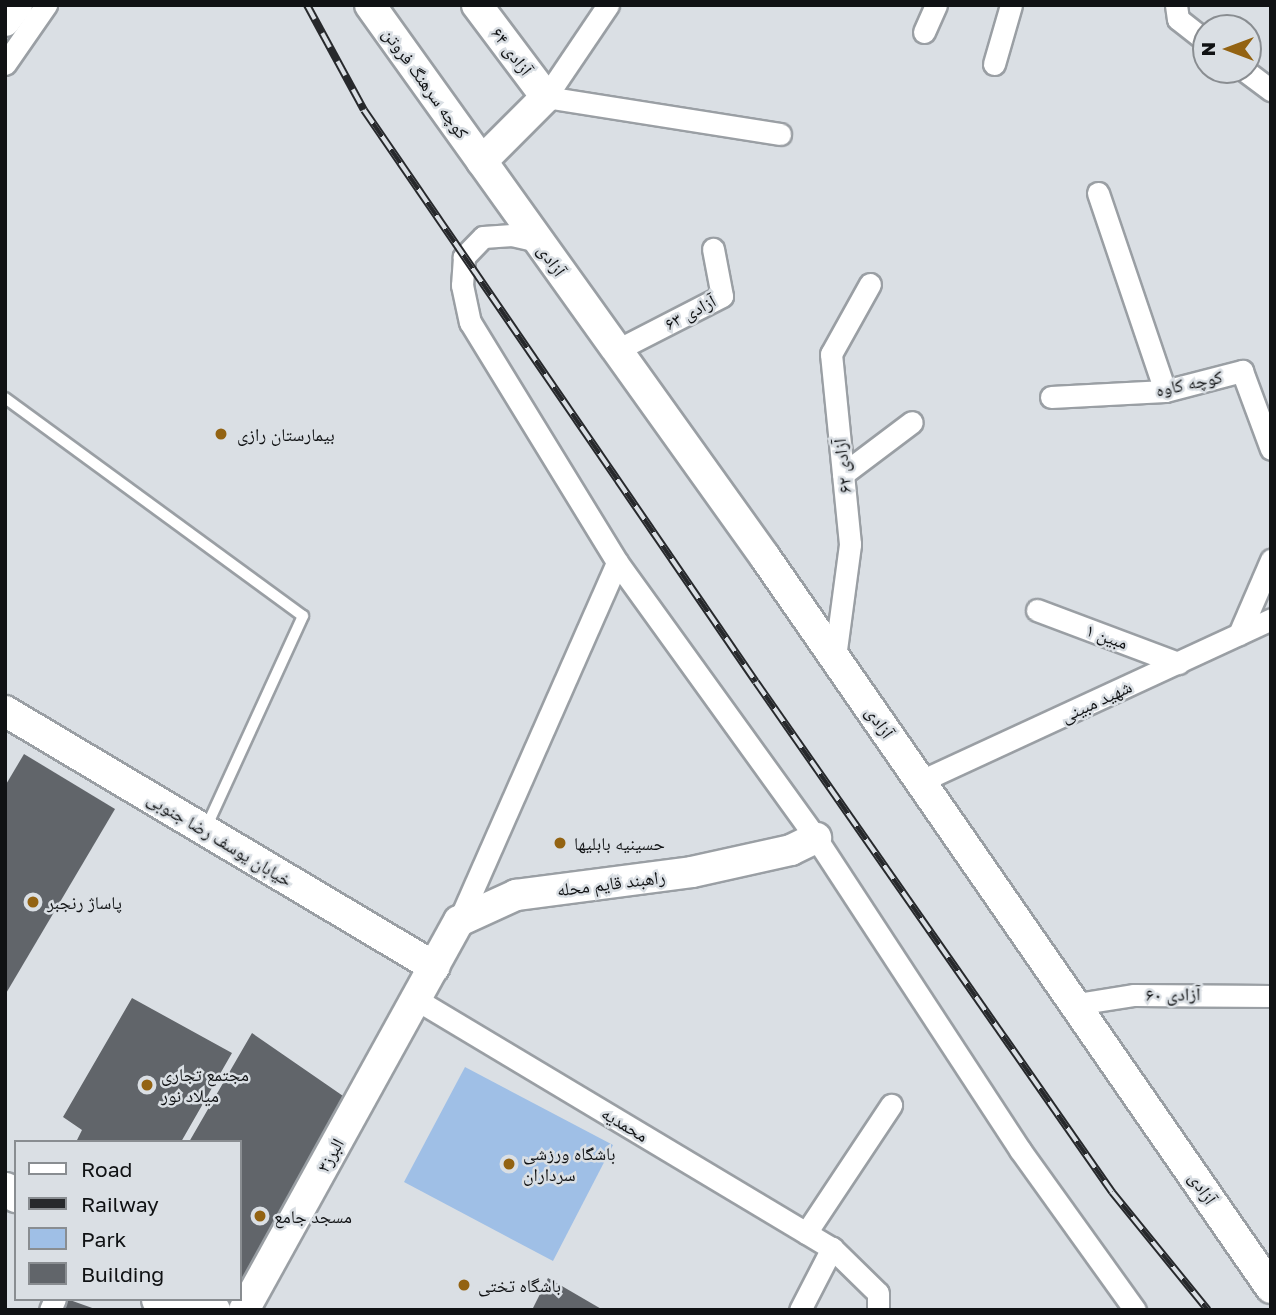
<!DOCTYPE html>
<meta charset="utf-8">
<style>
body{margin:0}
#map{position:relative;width:1276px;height:1315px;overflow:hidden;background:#dadfe4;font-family:"Golos Text","Noto Naskh Arabic",sans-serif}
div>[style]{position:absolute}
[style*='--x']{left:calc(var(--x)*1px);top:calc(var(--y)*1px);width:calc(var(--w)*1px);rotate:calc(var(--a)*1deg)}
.green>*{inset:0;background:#9fbfe6}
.building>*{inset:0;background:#61656a}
.roads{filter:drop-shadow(2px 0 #9a9fa4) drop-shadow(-2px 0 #9a9fa4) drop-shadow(0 2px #9a9fa4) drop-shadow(0 -2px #9a9fa4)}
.lane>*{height:10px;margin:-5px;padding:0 5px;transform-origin:5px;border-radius:5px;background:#fff}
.street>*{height:21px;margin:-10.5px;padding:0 10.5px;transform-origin:10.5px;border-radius:10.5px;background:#fff}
.secondary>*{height:30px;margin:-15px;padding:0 15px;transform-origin:15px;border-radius:15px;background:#fff}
.primary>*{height:33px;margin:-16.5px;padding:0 16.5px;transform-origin:16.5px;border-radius:16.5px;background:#fff}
.rail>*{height:8px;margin-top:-4px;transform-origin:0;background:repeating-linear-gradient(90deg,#dadfe4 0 16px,#27292c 0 32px);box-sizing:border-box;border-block:2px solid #27292c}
.dots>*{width:19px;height:19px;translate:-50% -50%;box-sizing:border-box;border:4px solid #dadfe4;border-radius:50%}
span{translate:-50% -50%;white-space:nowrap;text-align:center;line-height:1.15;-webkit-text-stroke:5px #dadfe4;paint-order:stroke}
.street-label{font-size:18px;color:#101214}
.poi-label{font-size:18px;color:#101214}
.left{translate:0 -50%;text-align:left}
.frame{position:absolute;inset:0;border:7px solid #101214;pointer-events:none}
.legend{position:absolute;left:14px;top:1140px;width:228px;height:161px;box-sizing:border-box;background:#dadfe4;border:2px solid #898d91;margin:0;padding:9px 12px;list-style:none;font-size:21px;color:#101214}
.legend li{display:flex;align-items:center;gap:14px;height:35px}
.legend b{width:35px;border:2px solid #898d91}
.north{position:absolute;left:1192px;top:14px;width:70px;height:70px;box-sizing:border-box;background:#dadfe4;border:2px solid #898d91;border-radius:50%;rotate:270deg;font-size:19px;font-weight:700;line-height:28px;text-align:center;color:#101214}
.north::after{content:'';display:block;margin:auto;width:24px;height:32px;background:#936312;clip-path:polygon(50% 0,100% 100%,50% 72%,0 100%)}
</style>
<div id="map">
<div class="green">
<div style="clip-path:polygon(465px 1067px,613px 1145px,553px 1261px,404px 1182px)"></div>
</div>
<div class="building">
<div style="clip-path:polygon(24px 754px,115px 809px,5px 995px,5px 786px)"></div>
<div style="clip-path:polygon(132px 998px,232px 1053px,181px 1142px,76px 1142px,82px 1130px,63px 1117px)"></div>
<div style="clip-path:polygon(252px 1033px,346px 1098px,240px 1290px,240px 1142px,189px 1142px)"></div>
<div style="clip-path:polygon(548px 1278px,603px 1310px,532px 1310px)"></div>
<div style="clip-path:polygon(67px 1299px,95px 1309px,95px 1310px,60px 1310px)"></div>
</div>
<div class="roads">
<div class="lane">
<div style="--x:5;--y:398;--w:369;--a:36.2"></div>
<div style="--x:303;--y:616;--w:233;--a:114.6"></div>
</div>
<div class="street">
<div style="--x:608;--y:5;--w:111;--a:124"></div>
<div style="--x:546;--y:97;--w:237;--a:9"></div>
<div style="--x:1176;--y:5;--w:14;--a:82"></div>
<div style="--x:1178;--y:19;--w:36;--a:38"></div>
<div style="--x:924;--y:32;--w:30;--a:-66"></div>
<div style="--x:5;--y:64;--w:72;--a:-55.2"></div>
<div style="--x:994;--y:64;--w:61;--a:-73.9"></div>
<div style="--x:1244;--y:70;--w:34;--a:37"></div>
<div style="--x:1098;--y:193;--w:209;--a:71.3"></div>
<div style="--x:538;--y:241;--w:27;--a:-167"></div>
<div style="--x:512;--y:235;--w:29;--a:176"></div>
<div style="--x:483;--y:237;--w:28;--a:134"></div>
<div style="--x:464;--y:257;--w:28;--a:94"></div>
<div style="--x:462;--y:285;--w:38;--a:78"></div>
<div style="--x:470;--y:322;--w:281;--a:58.5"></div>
<div style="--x:617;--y:562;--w:340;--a:54.2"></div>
<div style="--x:816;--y:838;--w:373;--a:56.8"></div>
<div style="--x:1020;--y:1150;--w:197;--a:54.3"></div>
<div style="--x:617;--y:350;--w:118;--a:-27.2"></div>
<div style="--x:722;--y:296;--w:48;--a:-100.8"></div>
<div style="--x:1051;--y:397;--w:114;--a:-3"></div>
<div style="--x:1165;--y:391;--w:80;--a:-14.6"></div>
<div style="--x:1242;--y:371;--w:83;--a:69.6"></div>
<div style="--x:843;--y:474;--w:86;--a:-37"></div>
<div style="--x:1037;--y:610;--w:151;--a:20.6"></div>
<div style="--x:1239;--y:634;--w:81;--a:-66.6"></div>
<div style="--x:835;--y:657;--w:114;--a:-82.4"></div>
<div style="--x:850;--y:544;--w:191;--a:-95.7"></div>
<div style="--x:831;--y:354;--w:80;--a:-60.9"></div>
<div style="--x:921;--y:781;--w:386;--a:-24.8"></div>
<div style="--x:459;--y:921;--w:392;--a:-66.2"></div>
<div style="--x:417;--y:1000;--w:483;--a:30.9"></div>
<div style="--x:832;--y:1248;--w:64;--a:44.4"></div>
<div style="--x:878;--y:1293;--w:17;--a:90"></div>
<div style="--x:1077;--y:1004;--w:58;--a:-9"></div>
<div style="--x:1134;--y:995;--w:137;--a:0.4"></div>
<div style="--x:806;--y:1233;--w:154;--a:-56.4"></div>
<div style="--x:50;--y:1310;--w:12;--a:-66"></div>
<div style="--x:800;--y:1310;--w:70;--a:-62.7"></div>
</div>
<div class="secondary">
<div style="--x:370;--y:5;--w:679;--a:54.41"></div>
<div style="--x:765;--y:557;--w:889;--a:55.31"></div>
<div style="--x:477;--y:5;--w:115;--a:53.1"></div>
<div style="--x:546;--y:97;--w:91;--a:135"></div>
<div style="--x:5;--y:21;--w:20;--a:-53"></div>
<div style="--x:5;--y:711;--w:500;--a:30.8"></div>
<div style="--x:244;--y:1310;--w:444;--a:-61.1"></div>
<div style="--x:459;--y:921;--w:63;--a:-24.5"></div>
<div style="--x:516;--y:895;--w:177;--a:-7.4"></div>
<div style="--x:692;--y:872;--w:101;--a:-12.5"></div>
<div style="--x:791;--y:850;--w:28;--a:-26"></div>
</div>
<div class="primary">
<div style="--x:5;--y:1189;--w:13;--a:29"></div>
<div style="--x:158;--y:1299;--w:21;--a:31"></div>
<div style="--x:195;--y:1299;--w:21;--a:31"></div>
</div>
</div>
<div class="rail">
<div style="--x:307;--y:5;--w:119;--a:61.5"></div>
<div style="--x:364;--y:110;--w:693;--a:55.58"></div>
<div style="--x:756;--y:682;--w:622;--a:55.08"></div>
<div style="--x:1112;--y:1192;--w:152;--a:50.9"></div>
</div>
<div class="dots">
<div style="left:221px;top:434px;background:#936312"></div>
<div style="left:560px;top:843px;background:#936312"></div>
<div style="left:33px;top:902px;background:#936312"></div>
<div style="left:147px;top:1085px;background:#936312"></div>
<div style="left:509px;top:1164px;background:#936312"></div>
<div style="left:260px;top:1216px;background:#936312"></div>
<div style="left:464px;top:1285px;background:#936312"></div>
</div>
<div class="street-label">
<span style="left:512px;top:51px;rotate:53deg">آزادی ۶۴</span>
<span style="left:426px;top:83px;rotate:54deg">کوچه سرهنگ فروتن</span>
<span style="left:552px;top:260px;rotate:55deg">آزادی</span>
<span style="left:690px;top:312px;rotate:-28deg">آزادی ۶۳</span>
<span style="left:1189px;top:383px;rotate:-12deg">کوچه کاوه</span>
<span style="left:842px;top:466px;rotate:-96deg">آزادی ۶۲</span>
<span style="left:1107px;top:636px;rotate:20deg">مبین ۱</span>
<span style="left:1096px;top:701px;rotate:-25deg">شهید مبینی</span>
<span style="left:880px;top:722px;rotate:55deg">آزادی</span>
<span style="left:220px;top:839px;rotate:31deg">خیابان یوسف رضا جنوبی</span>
<span style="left:611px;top:883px;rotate:-7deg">راهبند قایم محله</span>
<span style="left:1173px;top:994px;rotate:-1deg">آزادی ۶۰</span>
<span style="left:625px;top:1124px;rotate:31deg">محمدیه</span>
<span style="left:330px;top:1155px;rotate:-61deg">البرز۳</span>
<span style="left:1203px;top:1188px;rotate:56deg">آزادی</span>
</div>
<div class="poi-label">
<span class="left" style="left:237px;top:434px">بیمارستان رازی</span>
<span class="left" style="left:574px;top:843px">حسینیه بابلیها</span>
<span class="left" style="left:47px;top:902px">پاساژ رنجبر</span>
<span class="left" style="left:161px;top:1085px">مجتمع تجاری<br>میلاد نور</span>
<span class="left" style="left:523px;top:1164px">باشگاه ورزشی<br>سرداران</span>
<span class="left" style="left:274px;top:1216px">مسجد جامع</span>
<span class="left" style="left:478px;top:1285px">باشگاه تختی</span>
</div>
<div class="frame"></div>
<ul class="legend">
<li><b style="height:9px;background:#fff"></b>Road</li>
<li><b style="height:9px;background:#27292c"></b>Railway</li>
<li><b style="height:19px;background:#9fbfe6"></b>Park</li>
<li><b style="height:19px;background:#61656a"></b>Building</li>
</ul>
<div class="north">N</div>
</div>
